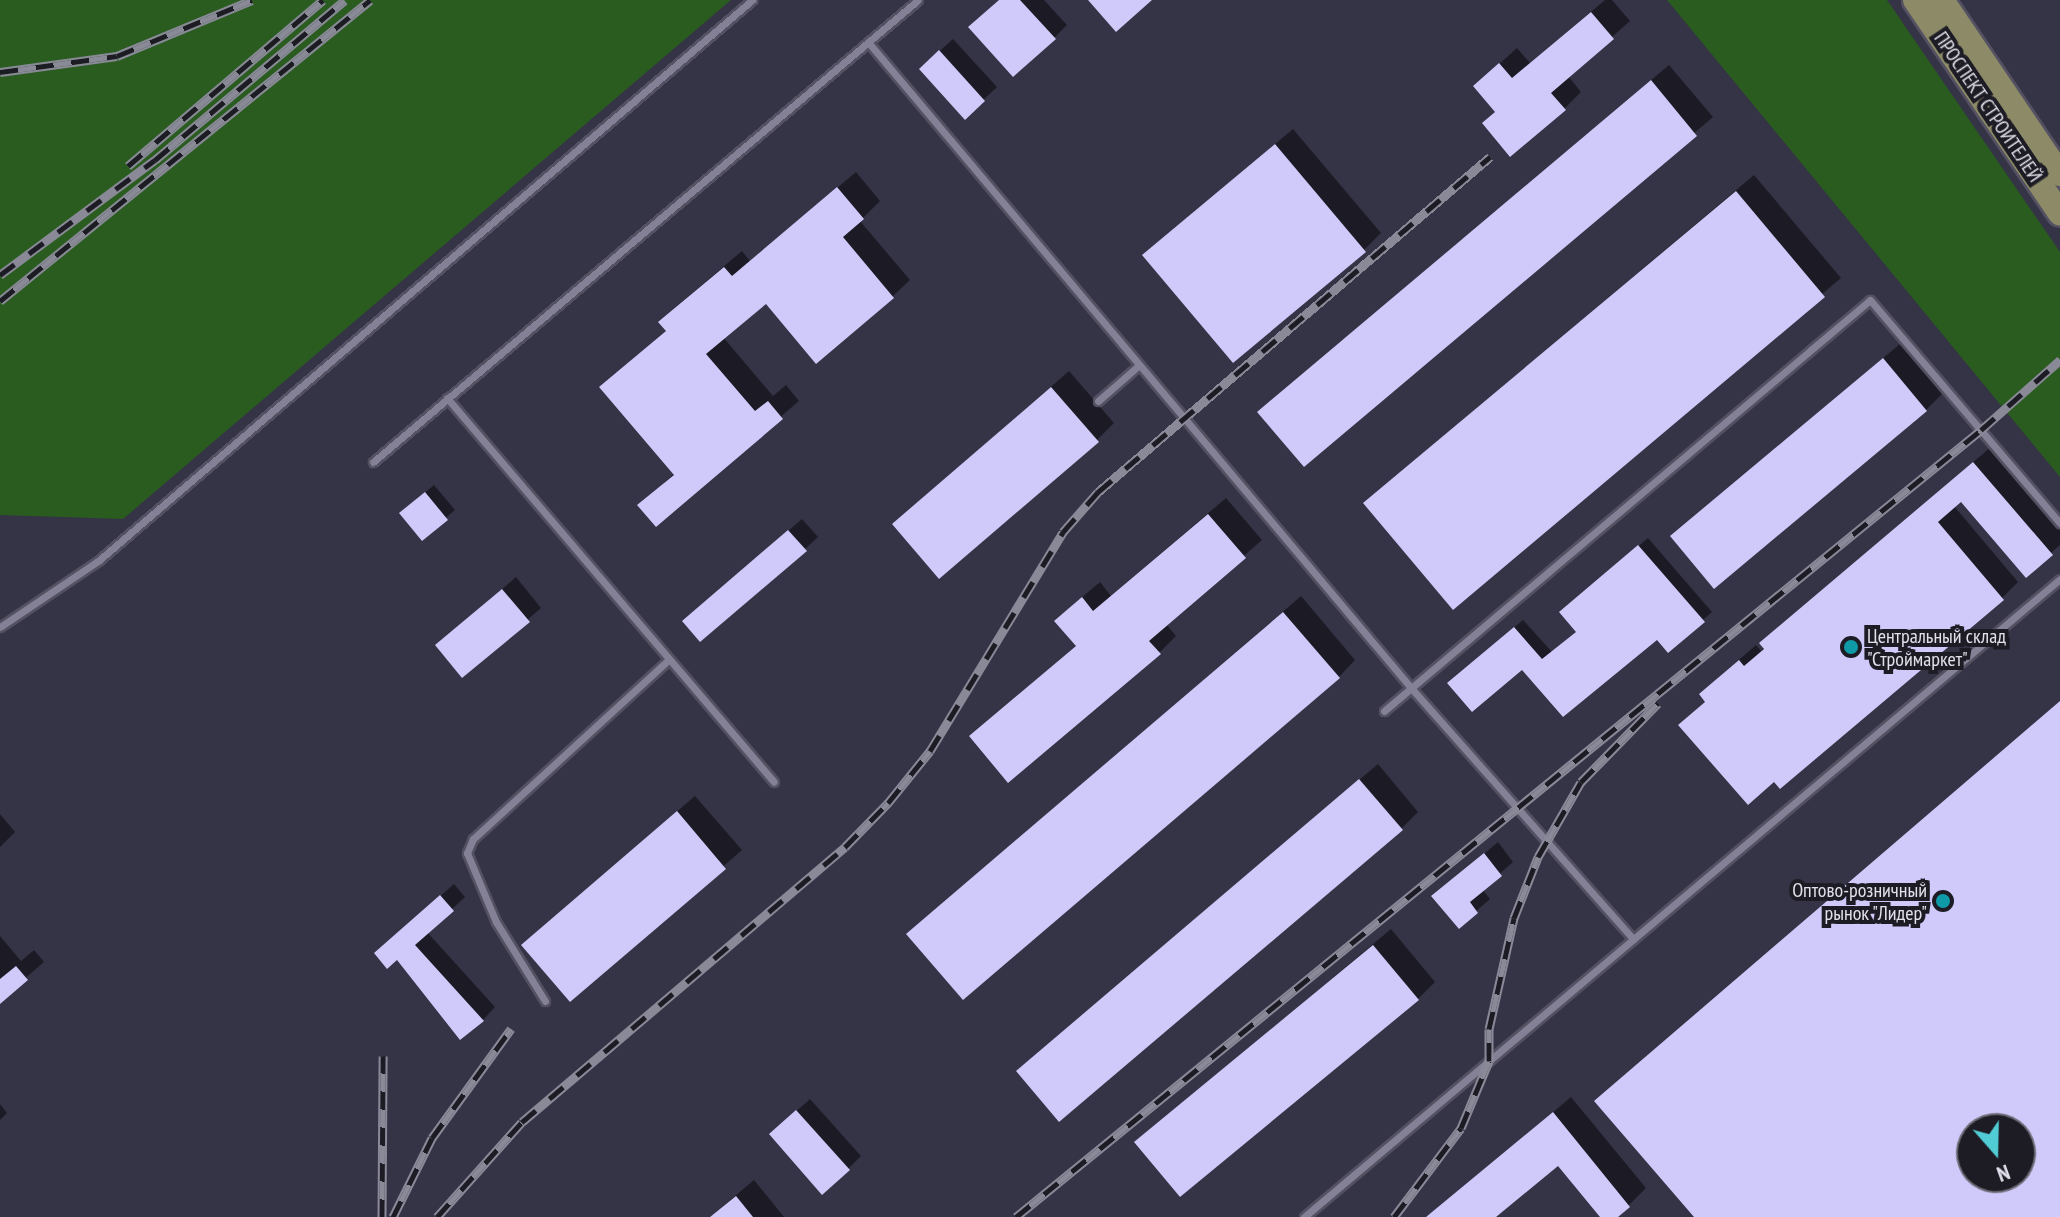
<!DOCTYPE html>
<meta charset="utf-8">
<style>
body{margin:0}
#map{position:relative;width:2060px;height:1217px;overflow:hidden;background:#353346;font-family:"PT Sans Narrow",sans-serif}
div>[style]{position:absolute}
[style*='--x']{left:calc(var(--x)*1px);top:calc(var(--y)*1px);width:calc(var(--w)*1px);rotate:calc(var(--a)*1deg)}
.green>*{inset:0;background:#2a5c20}
.shadow>*{inset:0;background:#0007}
.building>*{inset:0;background:#d0cafa}
.roads{filter:drop-shadow(2px 0 #545162) drop-shadow(-2px 0 #545162) drop-shadow(0 2px #545162) drop-shadow(0 -2px #545162)}
.lane>*{height:7px;margin:-3.5px;padding:0 3.5px;transform-origin:3.5px;border-radius:3.5px;background:#848197}
.primary>*{height:24px;margin:-12px;padding:0 12px;transform-origin:12px;border-radius:12px;background:#8d8b67}
.rail>*{height:9px;margin-top:-4.5px;transform-origin:0;background:repeating-linear-gradient(90deg,#1d1c24 0 18px,#8a8998 0 36px);box-sizing:border-box;border-block:2px solid #8a8998}
.dots>*{width:22px;height:22px;translate:-50% -50%;box-sizing:border-box;border:4px solid #1d1c24;border-radius:50%}
span{translate:-50% -50%;white-space:nowrap;text-align:center;line-height:1.15;-webkit-text-stroke:8px #1d1c24;paint-order:stroke}
.street-label{font-size:20px;color:#e1e0ec}
.poi-label{font-size:20px;color:#e1e0ec}
.left{translate:0 -50%;text-align:left}
.right{translate:-100% -50%;text-align:right}
.north{position:absolute;left:1956px;top:1113px;width:80px;height:80px;box-sizing:border-box;background:#1d1c24;border:2px solid #6b6a74;border-radius:50%;rotate:160deg;font-size:22px;font-weight:700;line-height:32px;text-align:center;color:#e1e0ec}
.north::after{content:'';display:block;margin:auto;width:28px;height:36px;background:#51ccd4;clip-path:polygon(50% 0,100% 100%,50% 72%,0 100%)}
</style>
<div id="map">
<div class="green">
<div style="clip-path:polygon(0 0,731px 0,123px 519px,0 515px)"></div>
<div style="clip-path:polygon(1667px 0,1887px 0,2060px 252px,2060px 477px)"></div>
</div>
<div class="shadow">
<div style="clip-path:polygon(1000px 0,1044px 0,1067px 25px,1054px 38px)"></div>
<div style="clip-path:polygon(1605px 0,1612px 0,1630px 21px,1568px 76px,1581px 92px,1564px 109px,1497px 111px,1475px 86px,1517px 48px,1530px 63px)"></div>
<div style="clip-path:polygon(953px 39px,997px 87px,965px 117px,934px 56px)"></div>
<div style="clip-path:polygon(1669px 65px,1713px 117px,1304px 465px,1277px 395px)"></div>
<div style="clip-path:polygon(1293px 129px,1381px 233px,1364px 250px,1162px 239px)"></div>
<div style="clip-path:polygon(856px 172px,880px 201px,860px 221px,910px 280px,893px 296px,766px 301px,723px 337px,773px 396px,786px 385px,799px 401px,656px 524px,640px 505px,675px 473px,602px 387px,667px 330px,661px 322px,678px 305px,742px 251px,750px 261px)"></div>
<div style="clip-path:polygon(1754px 175px,1841px 278px,1453px 607px,1383px 487px)"></div>
<div style="clip-path:polygon(1901px 343px,1943px 393px,1926px 410px,1672px 536px)"></div>
<div style="clip-path:polygon(1069px 371px,1114px 423px,1097px 440px,894px 524px)"></div>
<div style="clip-path:polygon(1991px 447px,2060px 528px,2060px 545px,2026px 575px,1961px 500px,1954px 506px,2018px 582px,2002px 598px,1707px 700px,1702px 694px,1718px 678px,1756px 645px,1761px 651px,1778px 627px)"></div>
<div style="clip-path:polygon(434px 485px,455px 510px,422px 538px,410px 505px)"></div>
<div style="clip-path:polygon(1226px 498px,1262px 540px,1166px 624px,1176px 636px,1159px 653px,971px 736px,1077px 645px,1057px 621px,1074px 604px,1100px 582px,1111px 596px)"></div>
<div style="clip-path:polygon(802px 519px,818px 537px,805px 549px,697px 609px)"></div>
<div style="clip-path:polygon(1648px 538px,1712px 612px,1668px 650px,1657px 638px,1522px 667px,1458px 674px,1523px 620px,1552px 652px,1578px 631px,1570px 604px)"></div>
<div style="clip-path:polygon(516px 577px,541px 608px,463px 676px,437px 645px)"></div>
<div style="clip-path:polygon(1301px 596px,1355px 660px,1339px 677px,909px 934px)"></div>
<div style="clip-path:polygon(1378px 764px,1418px 812px,1401px 829px,1036px 1054px)"></div>
<div style="clip-path:polygon(695px 796px,742px 850px,571px 999px,541px 928px)"></div>
<div style="clip-path:polygon(0 814px,15px 832px,0 847px)"></div>
<div style="clip-path:polygon(1498px 842px,1513px 862px,1482px 889px,1490px 899px,1459px 926px,1434px 896px)"></div>
<div style="clip-path:polygon(454px 884px,465px 897px,427px 932px,495px 1007px,483px 1020px,397px 958px,389px 941px)"></div>
<div style="clip-path:polygon(1391px 929px,1435px 982px,1418px 999px,1137px 1142px)"></div>
<div style="clip-path:polygon(0 936px,21px 961px,34px 950px,44px 962px,0 1000px)"></div>
<div style="clip-path:polygon(1571px 1097px,1646px 1188px,1629px 1205px,1615px 1217px,1602px 1217px,1558px 1164px,1493px 1217px,1429px 1217px)"></div>
<div style="clip-path:polygon(810px 1099px,861px 1156px,848px 1169px,784px 1122px)"></div>
<div style="clip-path:polygon(0 1104px,7px 1113px,0 1120px)"></div>
<div style="clip-path:polygon(754px 1180px,784px 1217px,710px 1217px)"></div>
</div>
<div class="building">
<div style="clip-path:polygon(999px 0,1020px 0,1056px 39px,1013px 77px,968px 27px)"></div>
<div style="clip-path:polygon(1088px 0,1152px 0,1116px 32px)"></div>
<div style="clip-path:polygon(1591px 12px,1614px 39px,1551px 93px,1566px 110px,1510px 157px,1482px 123px,1495px 112px,1473px 86px,1499px 63px,1512px 78px)"></div>
<div style="clip-path:polygon(939px 50px,985px 101px,965px 120px,919px 69px)"></div>
<div style="clip-path:polygon(1651px 80px,1697px 136px,1304px 467px,1257px 412px)"></div>
<div style="clip-path:polygon(1275px 144px,1366px 252px,1233px 363px,1142px 255px)"></div>
<div style="clip-path:polygon(837px 187px,864px 219px,843px 237px,894px 298px,816px 364px,766px 304px,706px 354px,755px 411px,768px 401px,783px 419px,656px 527px,637px 505px,674px 475px,599px 387px,666px 331px,658px 322px,724px 267px,732px 276px)"></div>
<div style="clip-path:polygon(1736px 191px,1825px 297px,1453px 610px,1363px 503px)"></div>
<div style="clip-path:polygon(1883px 358px,1927px 411px,1714px 589px,1670px 536px)"></div>
<div style="clip-path:polygon(1051px 387px,1099px 442px,939px 579px,892px 524px)"></div>
<div style="clip-path:polygon(1973px 462px,2053px 555px,2026px 578px,1961px 502px,1938px 522px,2004px 600px,1780px 789px,1774px 782px,1748px 805px,1678px 725px,1705px 702px,1699px 694px,1739px 660px,1744px 666px,1764px 649px,1759px 643px)"></div>
<div style="clip-path:polygon(425px 492px,448px 520px,422px 541px,399px 513px)"></div>
<div style="clip-path:polygon(1208px 514px,1246px 558px,1149px 641px,1161px 654px,1008px 783px,969px 736px,1076px 646px,1054px 621px,1082px 597px,1093px 611px)"></div>
<div style="clip-path:polygon(788px 530px,807px 551px,700px 642px,682px 621px)"></div>
<div style="clip-path:polygon(1638px 545px,1705px 622px,1668px 653px,1657px 640px,1563px 717px,1522px 670px,1472px 712px,1447px 683px,1514px 627px,1542px 659px,1576px 632px,1559px 612px)"></div>
<div style="clip-path:polygon(502px 589px,530px 622px,462px 678px,435px 645px)"></div>
<div style="clip-path:polygon(1283px 612px,1340px 678px,963px 1000px,906px 934px)"></div>
<div style="clip-path:polygon(evenodd,2060px 701px,2060px 1217px,1694px 1217px,1594px 1101px,2060px 701px,1972px 1129px,2020px 1129px,2020px 1177px,1972px 1177px,1972px 1129px)"></div>
<div style="clip-path:polygon(1359px 779px,1403px 830px,1059px 1122px,1016px 1071px)"></div>
<div style="clip-path:polygon(677px 811px,726px 869px,570px 1002px,521px 945px)"></div>
<div style="clip-path:polygon(1484px 853px,1502px 876px,1470px 902px,1478px 913px,1459px 929px,1431px 896px)"></div>
<div style="clip-path:polygon(440px 895px,454px 911px,415px 945px,484px 1021px,460px 1040px,397px 960px,387px 969px,374px 953px)"></div>
<div style="clip-path:polygon(1373px 945px,1419px 1000px,1180px 1197px,1134px 1142px)"></div>
<div style="clip-path:polygon(16px 966px,28px 980px,0 1004px,0 979px)"></div>
<div style="clip-path:polygon(796px 1110px,850px 1170px,822px 1195px,769px 1134px)"></div>
<div style="clip-path:polygon(1553px 1112px,1630px 1207px,1618px 1217px,1600px 1217px,1558px 1166px,1496px 1217px,1426px 1217px)"></div>
<div style="clip-path:polygon(736px 1196px,753px 1217px,710px 1217px)"></div>
</div>
<div class="roads">
<div class="lane">
<div style="--x:868;--y:42;--w:845;--a:49.94"></div>
<div style="--x:1412;--y:689;--w:334;--a:48.5"></div>
<div style="--x:447;--y:398;--w:504;--a:49.58"></div>
<div style="--x:1098;--y:401;--w:53;--a:-41.2"></div>
<div style="--x:373;--y:462;--w:714;--a:-40.29"></div>
<div style="--x:0;--y:627;--w:118;--a:-34"></div>
<div style="--x:98;--y:561;--w:862;--a:-40.62"></div>
<div style="--x:1384;--y:711;--w:636;--a:-40.22"></div>
<div style="--x:1870;--y:300;--w:293;--a:49.6"></div>
<div style="--x:545;--y:1001;--w:93;--a:-121.8"></div>
<div style="--x:496;--y:922;--w:75;--a:-112.8"></div>
<div style="--x:467;--y:853;--w:15;--a:-67"></div>
<div style="--x:473;--y:839;--w:263;--a:-42.5"></div>
<div style="--x:1304;--y:1217;--w:989;--a:-40.16"></div>
</div>
<div class="primary">
<div style="--x:1915;--y:0;--w:258;--a:55.8"></div>
<div style="--x:1942;--y:0;--w:210;--a:55.9"></div>
</div>
</div>
<div class="rail">
<div style="--x:0;--y:72;--w:118;--a:-7.8"></div>
<div style="--x:117;--y:56;--w:146;--a:-22.5"></div>
<div style="--x:128;--y:166;--w:256;--a:-40.4"></div>
<div style="--x:0;--y:275;--w:193;--a:-36.6"></div>
<div style="--x:155;--y:160;--w:248;--a:-40.1"></div>
<div style="--x:0;--y:301;--w:477;--a:-39.1"></div>
<div style="--x:382;--y:1217;--w:161;--a:-89.6"></div>
<div style="--x:393;--y:1217;--w:88;--a:-63.7"></div>
<div style="--x:432;--y:1138;--w:135;--a:-54.1"></div>
<div style="--x:437;--y:1217;--w:127;--a:-48.2"></div>
<div style="--x:522;--y:1122;--w:424;--a:-40.4"></div>
<div style="--x:845;--y:847;--w:62;--a:-45.7"></div>
<div style="--x:888;--y:803;--w:67;--a:-51.1"></div>
<div style="--x:930;--y:751;--w:256;--a:-58.7"></div>
<div style="--x:1063;--y:532;--w:53;--a:-48.8"></div>
<div style="--x:1098;--y:492;--w:516;--a:-40.52"></div>
<div style="--x:1016;--y:1217;--w:1245;--a:-39.2"></div>
<div style="--x:1981;--y:430;--w:106;--a:-41.5"></div>
<div style="--x:1394;--y:1217;--w:111;--a:-53"></div>
<div style="--x:1461;--y:1128;--w:73;--a:-67.3"></div>
<div style="--x:1489;--y:1061;--w:32;--a:-90"></div>
<div style="--x:1489;--y:1029;--w:114;--a:-77.3"></div>
<div style="--x:1514;--y:918;--w:66;--a:-68.5"></div>
<div style="--x:1538;--y:857;--w:86;--a:-60.2"></div>
<div style="--x:1581;--y:782;--w:110;--a:-45.7"></div>
</div>
<div class="dots">
<div style="left:1851px;top:647px;background:#0f9aa8"></div>
<div style="left:1943px;top:901px;background:#0f9aa8"></div>
</div>
<div class="street-label">
<span style="left:1988px;top:107px;rotate:56deg">ПРОСПЕКТ СТРОИТЕЛЕЙ</span>
</div>
<div class="poi-label">
<span class="left" style="left:1867px;top:648px">Центральный склад<br>"Строймаркет"</span>
<span class="right" style="left:1927px;top:902px">Оптово-розничный<br>рынок "Лидер"</span>
</div>
<div class="north">N</div>
</div>
